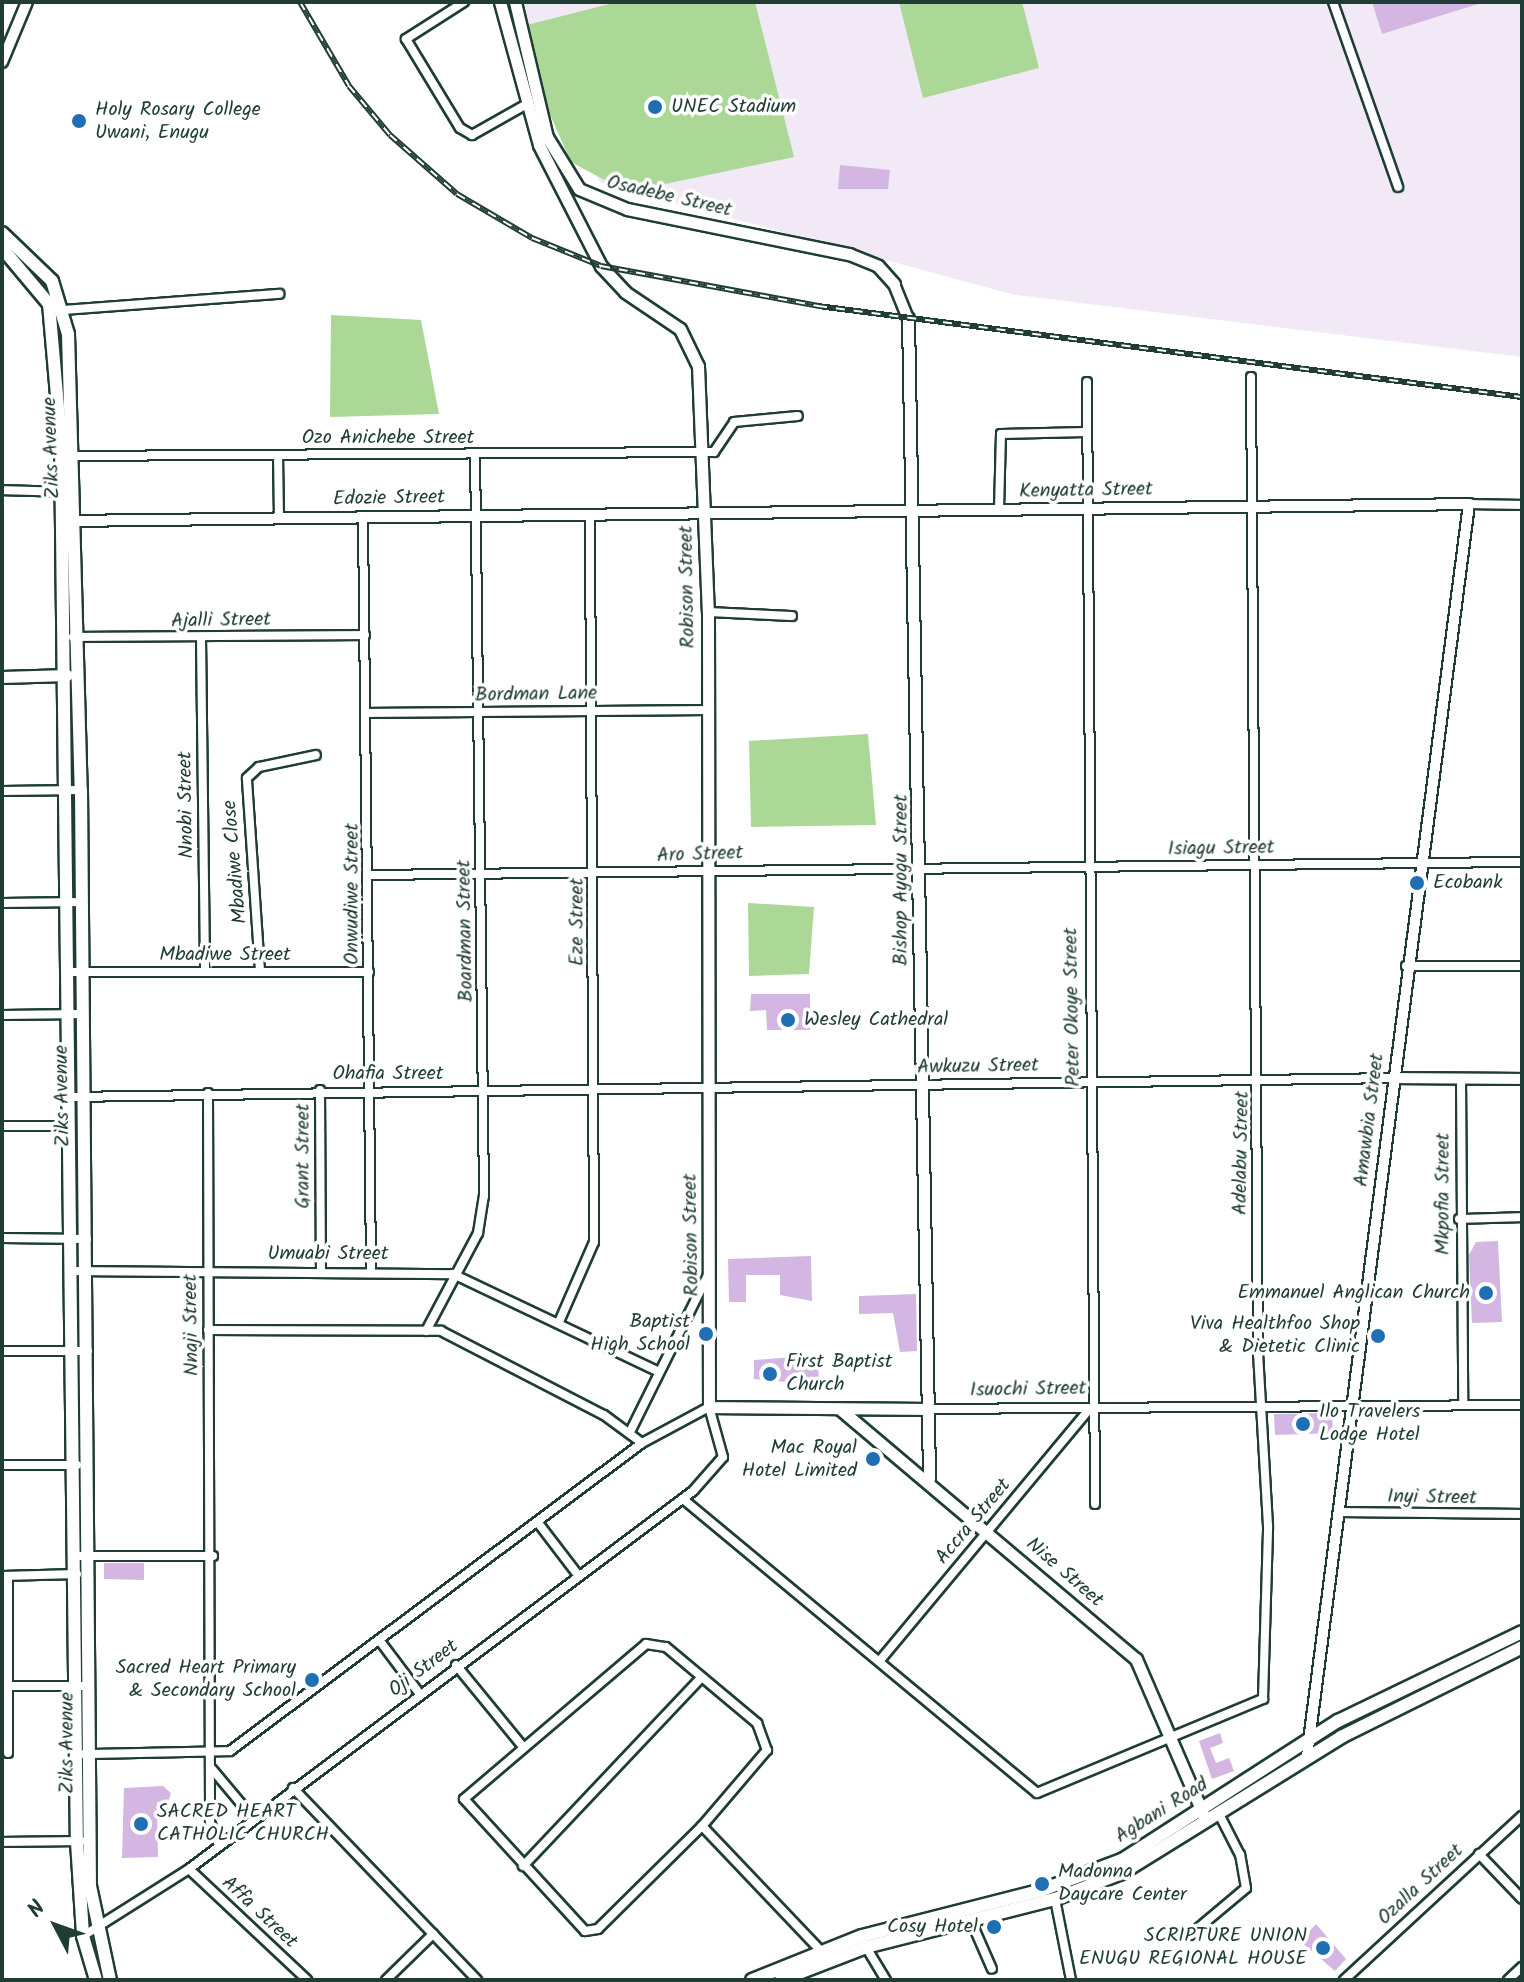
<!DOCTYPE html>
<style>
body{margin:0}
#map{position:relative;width:1524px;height:1982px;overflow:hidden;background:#fff;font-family:Kalam,sans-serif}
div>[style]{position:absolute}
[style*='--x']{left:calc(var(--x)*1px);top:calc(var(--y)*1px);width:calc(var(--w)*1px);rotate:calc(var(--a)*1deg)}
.built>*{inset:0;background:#f2e9f7}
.green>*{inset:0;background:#abd897}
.building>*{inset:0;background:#d4b6e3}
.roads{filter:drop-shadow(2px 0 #1f3d34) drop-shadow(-2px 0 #1f3d34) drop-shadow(0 2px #1f3d34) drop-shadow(0 -2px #1f3d34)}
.minor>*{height:8px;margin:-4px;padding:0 4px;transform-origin:4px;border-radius:4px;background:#fff}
.tertiary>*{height:10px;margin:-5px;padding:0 5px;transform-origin:5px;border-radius:5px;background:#fff}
.secondary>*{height:11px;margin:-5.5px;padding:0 5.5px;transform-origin:5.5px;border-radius:5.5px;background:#fff}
.primary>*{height:12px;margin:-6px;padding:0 6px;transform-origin:6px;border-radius:6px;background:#fff}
.rail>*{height:6px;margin-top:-3px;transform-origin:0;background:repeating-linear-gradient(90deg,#fff 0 9px,#1f3d34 0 18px);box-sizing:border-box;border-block:2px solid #1f3d34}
.dots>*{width:22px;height:22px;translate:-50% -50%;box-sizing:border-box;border:4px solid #fff;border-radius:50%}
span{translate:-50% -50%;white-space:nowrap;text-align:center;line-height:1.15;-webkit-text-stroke:7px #fff;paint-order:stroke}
.poi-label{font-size:20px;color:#1f3d34}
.left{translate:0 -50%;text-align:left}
.right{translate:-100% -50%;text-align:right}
.street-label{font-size:20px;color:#1f3d34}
.frame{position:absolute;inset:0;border:4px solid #1f3d34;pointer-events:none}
.north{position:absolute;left:16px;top:1886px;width:80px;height:80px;-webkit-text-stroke:6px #fff;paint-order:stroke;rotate:311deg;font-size:22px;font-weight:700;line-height:32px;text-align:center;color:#1f3d34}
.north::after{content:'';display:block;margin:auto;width:28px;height:36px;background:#1f3d34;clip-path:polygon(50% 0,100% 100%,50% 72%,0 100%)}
</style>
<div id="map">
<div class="built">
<div style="clip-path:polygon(523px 2px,1522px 2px,1522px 357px,1015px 295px,601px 183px,533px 83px)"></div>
</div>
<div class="green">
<div style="clip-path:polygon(617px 2px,755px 2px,794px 157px,627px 192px,571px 162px,547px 108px,527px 25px)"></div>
<div style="clip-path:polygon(899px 2px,1022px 2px,1039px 68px,923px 98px)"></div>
<div style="clip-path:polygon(331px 315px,421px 320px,439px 414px,330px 417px)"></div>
<div style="clip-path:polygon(868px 734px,876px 825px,751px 827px,749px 741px)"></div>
<div style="clip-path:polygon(748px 903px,814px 907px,809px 974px,749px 976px)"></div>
</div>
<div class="building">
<div style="clip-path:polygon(1372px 2px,1478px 2px,1478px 4px,1382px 34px)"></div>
<div style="clip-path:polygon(840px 165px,890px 170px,888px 189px,838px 189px)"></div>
<div style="clip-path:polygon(751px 994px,810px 994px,810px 1030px,767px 1030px,766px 1010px,750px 1011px)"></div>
<div style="clip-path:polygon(1498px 1241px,1502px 1322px,1472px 1323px,1469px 1255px,1476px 1242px)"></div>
<div style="clip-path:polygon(811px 1256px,812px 1301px,780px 1295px,780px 1275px,746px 1275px,746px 1302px,729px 1302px,728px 1259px)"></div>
<div style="clip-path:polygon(916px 1294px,917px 1351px,900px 1352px,893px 1313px,859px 1314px,859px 1296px)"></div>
<div style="clip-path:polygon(818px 1355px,819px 1385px,754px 1379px,754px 1360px)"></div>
<div style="clip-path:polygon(1332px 1413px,1333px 1433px,1275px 1435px,1274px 1414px)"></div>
<div style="clip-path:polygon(104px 1563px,144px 1563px,144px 1580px,104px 1579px)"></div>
<div style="clip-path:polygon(1220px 1733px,1223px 1743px,1210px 1748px,1216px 1763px,1229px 1758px,1234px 1771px,1212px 1779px,1199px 1741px)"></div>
<div style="clip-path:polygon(163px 1786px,171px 1793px,167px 1805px,157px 1802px,158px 1857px,122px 1858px,124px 1788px)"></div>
<div style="clip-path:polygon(1316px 1924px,1346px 1959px,1335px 1971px,1300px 1941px)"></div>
</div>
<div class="roads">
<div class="minor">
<div style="--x:464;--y:2;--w:69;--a:147.5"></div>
<div style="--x:406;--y:39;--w:104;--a:58.8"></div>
<div style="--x:460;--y:128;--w:14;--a:30"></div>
<div style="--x:472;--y:135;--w:63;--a:-29.4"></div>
<div style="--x:1333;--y:2;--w:196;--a:70.6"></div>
<div style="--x:64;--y:310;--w:216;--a:-4.3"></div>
<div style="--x:1087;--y:382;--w:1122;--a:89.59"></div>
<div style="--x:278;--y:455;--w:62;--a:89.1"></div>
<div style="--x:69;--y:456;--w:645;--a:-0.36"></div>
<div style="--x:714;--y:452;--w:36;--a:-56"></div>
<div style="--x:734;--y:422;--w:64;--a:-5.4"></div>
<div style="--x:2;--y:490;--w:63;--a:1.8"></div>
<div style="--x:1469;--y:504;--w:53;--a:1.1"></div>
<div style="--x:999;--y:510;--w:76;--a:-88.5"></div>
<div style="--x:1001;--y:434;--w:85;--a:-1.3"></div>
<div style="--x:363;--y:518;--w:752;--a:89.39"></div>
<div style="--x:708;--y:612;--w:84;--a:2.7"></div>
<div style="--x:73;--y:637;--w:292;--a:-0.4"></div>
<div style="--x:201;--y:638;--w:334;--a:89.3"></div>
<div style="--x:367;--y:713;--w:339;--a:-0.5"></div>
<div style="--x:2;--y:791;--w:79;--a:-0.7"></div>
<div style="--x:370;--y:875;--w:1152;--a:-0.65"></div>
<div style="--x:2;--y:903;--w:79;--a:-0.7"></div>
<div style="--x:1406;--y:966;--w:116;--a:0"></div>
<div style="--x:260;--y:971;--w:193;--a:-93.9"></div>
<div style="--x:247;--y:778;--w:16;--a:-43"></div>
<div style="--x:259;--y:767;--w:58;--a:-11.9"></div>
<div style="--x:69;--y:972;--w:300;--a:0"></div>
<div style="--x:2;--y:1015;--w:80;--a:-0.7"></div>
<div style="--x:1461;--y:1079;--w:326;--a:89.6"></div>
<div style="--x:320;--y:1090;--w:180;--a:89.7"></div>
<div style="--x:208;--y:1093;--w:729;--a:89.84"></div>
<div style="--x:210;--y:1822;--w:26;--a:69"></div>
<div style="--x:69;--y:1097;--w:1325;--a:-0.82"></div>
<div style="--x:2;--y:1126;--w:67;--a:0"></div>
<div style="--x:1459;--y:1219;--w:63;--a:-1.8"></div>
<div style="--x:2;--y:1238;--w:85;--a:0.7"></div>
<div style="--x:73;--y:1271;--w:380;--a:0.5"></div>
<div style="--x:453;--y:1274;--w:228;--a:25.4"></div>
<div style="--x:559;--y:1322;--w:87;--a:-66.4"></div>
<div style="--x:594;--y:1242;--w:727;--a:-90.32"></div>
<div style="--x:208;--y:1330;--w:233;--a:0.2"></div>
<div style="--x:441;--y:1331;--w:183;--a:27.3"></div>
<div style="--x:604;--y:1415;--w:47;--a:36.4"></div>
<div style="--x:426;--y:1331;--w:111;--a:-62"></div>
<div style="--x:478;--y:1233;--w:37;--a:-81"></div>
<div style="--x:484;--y:1196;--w:743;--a:-90.69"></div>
<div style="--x:2;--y:1351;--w:86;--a:0"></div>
<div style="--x:925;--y:1409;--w:597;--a:-0.38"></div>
<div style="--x:630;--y:1432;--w:175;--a:-63.6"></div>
<div style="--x:2;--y:1465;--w:75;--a:0"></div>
<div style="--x:683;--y:1499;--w:460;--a:39.7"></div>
<div style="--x:1037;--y:1793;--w:245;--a:-22.6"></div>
<div style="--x:1263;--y:1699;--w:173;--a:-88.3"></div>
<div style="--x:1268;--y:1526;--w:171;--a:-93.3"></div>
<div style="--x:1258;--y:1355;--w:978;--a:-90.41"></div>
<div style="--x:1341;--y:1512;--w:181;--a:0.6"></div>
<div style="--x:539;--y:1524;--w:64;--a:52.6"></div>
<div style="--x:73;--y:1556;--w:140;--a:0"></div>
<div style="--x:2;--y:1576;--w:75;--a:-1.5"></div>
<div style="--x:8;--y:1576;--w:177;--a:90"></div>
<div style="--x:380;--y:1641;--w:65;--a:53.1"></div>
<div style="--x:646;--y:1644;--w:20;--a:9"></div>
<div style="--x:666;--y:1647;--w:119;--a:39.9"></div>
<div style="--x:757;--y:1723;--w:29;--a:70"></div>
<div style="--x:767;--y:1750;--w:100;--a:130.5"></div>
<div style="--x:702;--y:1826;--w:146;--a:135.3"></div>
<div style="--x:598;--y:1929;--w:13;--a:171"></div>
<div style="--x:585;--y:1931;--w:179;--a:-132.5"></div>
<div style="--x:464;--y:1799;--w:239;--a:-40.4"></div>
<div style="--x:882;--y:1658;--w:325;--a:-50.2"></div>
<div style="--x:456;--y:1665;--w:106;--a:50.7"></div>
<div style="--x:2;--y:1686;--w:86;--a:0"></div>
<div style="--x:212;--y:1769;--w:65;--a:50"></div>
<div style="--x:293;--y:1788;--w:266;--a:46.2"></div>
<div style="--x:702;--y:1826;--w:173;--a:46.4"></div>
<div style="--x:2;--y:1842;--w:79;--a:-0.7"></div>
<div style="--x:1479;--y:1854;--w:62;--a:46.3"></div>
<div style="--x:523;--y:1866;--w:259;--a:-46.6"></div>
<div style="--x:189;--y:1869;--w:162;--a:43.2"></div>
<div style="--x:1055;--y:1899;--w:83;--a:78.8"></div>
<div style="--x:971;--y:1921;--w:52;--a:66.4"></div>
<div style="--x:1190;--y:1935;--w:73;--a:-40"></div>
<div style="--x:1246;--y:1888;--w:34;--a:-100"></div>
<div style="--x:1240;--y:1855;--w:46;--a:-117.1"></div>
<div style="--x:83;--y:1936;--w:125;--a:-32.3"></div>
<div style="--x:189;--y:1869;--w:630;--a:-36.87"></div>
<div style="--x:693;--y:1491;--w:45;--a:-48.6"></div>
<div style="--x:723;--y:1457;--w:52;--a:-105.6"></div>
<div style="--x:709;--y:1407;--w:76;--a:151.8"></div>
<div style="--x:642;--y:1443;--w:514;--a:143.22"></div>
<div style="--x:230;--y:1751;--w:146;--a:178.8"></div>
<div style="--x:866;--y:1947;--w:39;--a:59"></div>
<div style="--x:386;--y:1980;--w:66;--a:-44.4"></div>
<div style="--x:1344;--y:1980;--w:242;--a:-42.7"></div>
<div style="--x:1508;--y:1980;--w:19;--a:-43"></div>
</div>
<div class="tertiary">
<div style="--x:2;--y:62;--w:65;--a:-67.4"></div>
<div style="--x:894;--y:284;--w:37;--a:68"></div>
<div style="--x:67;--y:521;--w:1402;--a:-0.69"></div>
<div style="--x:1469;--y:504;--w:1262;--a:97.37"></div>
<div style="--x:1394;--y:1078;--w:128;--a:0.4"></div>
</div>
<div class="secondary">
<div style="--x:500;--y:2;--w:148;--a:74.7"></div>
<div style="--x:539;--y:145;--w:136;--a:62.9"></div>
<div style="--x:601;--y:266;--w:35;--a:47"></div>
<div style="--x:625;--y:292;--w:66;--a:33.9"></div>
<div style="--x:680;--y:329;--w:41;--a:64.1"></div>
<div style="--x:698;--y:366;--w:246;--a:87.7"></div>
<div style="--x:708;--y:612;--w:795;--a:89.93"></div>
<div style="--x:709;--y:1407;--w:216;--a:0.5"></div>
<div style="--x:515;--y:2;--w:139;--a:76.7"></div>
<div style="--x:547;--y:137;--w:61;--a:58.4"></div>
<div style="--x:579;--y:189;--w:52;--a:22.6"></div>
<div style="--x:627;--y:209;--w:227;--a:11.5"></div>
<div style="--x:849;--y:254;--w:31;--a:22"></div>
<div style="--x:878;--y:266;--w:24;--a:48"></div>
<div style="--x:908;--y:318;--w:1161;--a:88.96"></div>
<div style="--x:2;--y:677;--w:65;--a:-1.8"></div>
<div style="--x:840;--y:1409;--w:387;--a:40.2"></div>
<div style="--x:1136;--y:1659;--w:171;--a:66.6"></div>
</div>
<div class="primary">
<div style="--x:2;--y:233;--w:69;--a:43.8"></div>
<div style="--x:52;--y:281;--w:55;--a:73.2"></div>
<div style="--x:68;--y:334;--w:456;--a:88.4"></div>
<div style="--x:81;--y:790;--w:1096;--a:89.53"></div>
<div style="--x:90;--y:1886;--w:96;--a:78"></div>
<div style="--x:2;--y:248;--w:73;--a:50"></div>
<div style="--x:49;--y:304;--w:139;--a:85"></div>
<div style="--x:61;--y:442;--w:1400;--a:89.35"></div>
<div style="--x:77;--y:1842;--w:94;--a:86.3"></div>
<div style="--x:83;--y:1936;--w:46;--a:73.5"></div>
<div style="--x:752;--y:1980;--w:118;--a:-21.8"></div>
<div style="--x:862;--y:1936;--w:186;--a:-14.3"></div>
<div style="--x:1042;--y:1890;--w:85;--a:-20.6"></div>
<div style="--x:1122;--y:1860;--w:257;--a:-32.8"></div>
<div style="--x:1338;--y:1721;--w:204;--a:-25.8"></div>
<div style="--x:781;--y:1980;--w:91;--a:-21.2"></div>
<div style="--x:866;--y:1947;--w:195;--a:-14.3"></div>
<div style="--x:1055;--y:1899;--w:72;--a:-21.2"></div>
<div style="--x:1122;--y:1873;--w:258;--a:-31.8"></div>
<div style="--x:1341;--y:1737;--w:202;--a:-26.4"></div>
</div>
</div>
<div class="rail">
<div style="--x:300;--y:2;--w:97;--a:59.7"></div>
<div style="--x:349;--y:86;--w:64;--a:50.1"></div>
<div style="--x:390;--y:135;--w:89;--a:41.4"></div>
<div style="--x:457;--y:194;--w:87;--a:30.4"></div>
<div style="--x:532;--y:238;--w:74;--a:22.1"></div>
<div style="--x:601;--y:266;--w:221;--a:10.4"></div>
<div style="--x:818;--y:306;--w:710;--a:7.37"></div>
</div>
<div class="dots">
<div style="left:655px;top:107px;background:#1f6fb2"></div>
<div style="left:79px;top:121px;background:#1f6fb2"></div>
<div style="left:1417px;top:883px;background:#1f6fb2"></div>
<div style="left:788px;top:1020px;background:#1f6fb2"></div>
<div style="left:1486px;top:1293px;background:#1f6fb2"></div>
<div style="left:706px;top:1334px;background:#1f6fb2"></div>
<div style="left:1378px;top:1336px;background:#1f6fb2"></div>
<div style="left:770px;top:1374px;background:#1f6fb2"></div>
<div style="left:1303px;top:1424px;background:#1f6fb2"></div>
<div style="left:873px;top:1459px;background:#1f6fb2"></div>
<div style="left:312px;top:1680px;background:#1f6fb2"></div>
<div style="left:141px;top:1824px;background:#1f6fb2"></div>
<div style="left:1042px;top:1884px;background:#1f6fb2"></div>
<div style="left:994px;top:1927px;background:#1f6fb2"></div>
<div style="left:1323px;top:1948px;background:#1f6fb2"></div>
</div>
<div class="poi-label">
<span class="left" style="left:671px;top:107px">UNEC Stadium</span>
<span class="left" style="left:95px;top:122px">Holy Rosary College<br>Uwani, Enugu</span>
<span class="left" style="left:1433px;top:883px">Ecobank</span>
<span class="left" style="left:804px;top:1020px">Wesley Cathedral</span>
<span class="right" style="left:1470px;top:1293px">Emmanuel Anglican Church</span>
<span class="right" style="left:690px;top:1334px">Baptist<br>High School</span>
<span class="right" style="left:1360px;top:1336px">Viva Healthfoo Shop<br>&amp; Dietetic Clinic</span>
<span class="left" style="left:786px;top:1374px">First Baptist<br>Church</span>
<span class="left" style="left:1319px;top:1424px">Ilo Travelers<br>Lodge Hotel</span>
<span class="right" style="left:857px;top:1460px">Mac Royal<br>Hotel Limited</span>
<span class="right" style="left:296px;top:1680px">Sacred Heart Primary<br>&amp; Secondary School</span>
<span class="left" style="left:157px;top:1824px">SACRED HEART<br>CATHOLIC CHURCH</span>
<span class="left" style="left:1058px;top:1884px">Madonna<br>Daycare Center</span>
<span class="right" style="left:978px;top:1927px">Cosy Hotel</span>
<span class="right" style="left:1307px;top:1948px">SCRIPTURE UNION<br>ENUGU REGIONAL HOUSE</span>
</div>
<div class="street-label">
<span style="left:669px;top:197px;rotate:13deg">Osadebe Street</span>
<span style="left:388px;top:438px">Ozo Anichebe Street</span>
<span style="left:52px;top:448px;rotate:-92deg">Ziks Avenue</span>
<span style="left:1086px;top:491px;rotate:-1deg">Kenyatta Street</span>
<span style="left:389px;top:499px;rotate:-1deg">Edozie Street</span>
<span style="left:688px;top:587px;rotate:-91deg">Robison Street</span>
<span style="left:221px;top:621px;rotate:-1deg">Ajalli Street</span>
<span style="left:536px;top:695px;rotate:-1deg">Bordman Lane</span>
<span style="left:187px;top:805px;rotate:-91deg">Nnobi Street</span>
<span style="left:1221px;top:849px;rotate:-1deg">Isiagu Street</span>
<span style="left:700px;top:855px;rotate:-2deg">Aro Street</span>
<span style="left:236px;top:862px;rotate:-95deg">Mbadiwe Close</span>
<span style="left:902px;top:880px;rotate:-90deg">Bishop Ayogu Street</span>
<span style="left:353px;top:894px;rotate:-90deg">Onwudiwe Street</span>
<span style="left:578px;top:922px;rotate:-90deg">Eze Street</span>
<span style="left:466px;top:931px;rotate:-91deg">Boardman Street</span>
<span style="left:225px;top:955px">Mbadiwe Street</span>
<span style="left:1073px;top:1007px;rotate:-91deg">Peter Okoye Street</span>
<span style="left:978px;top:1067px;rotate:-1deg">Awkuzu Street</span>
<span style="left:388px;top:1074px">Ohafia Street</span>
<span style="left:63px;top:1096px;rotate:-91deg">Ziks Avenue</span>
<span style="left:1370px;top:1120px;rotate:-83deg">Amawbia Street</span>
<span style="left:1242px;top:1153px;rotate:-89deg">Adelabu Street</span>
<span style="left:304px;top:1156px;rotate:-90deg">Grant Street</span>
<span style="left:1444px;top:1194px;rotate:-90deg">Mkpofia Street</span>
<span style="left:692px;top:1235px;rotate:-91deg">Robison Street</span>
<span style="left:328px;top:1254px">Umuabi Street</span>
<span style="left:192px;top:1325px;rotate:-91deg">Nnaji Street</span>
<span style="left:1028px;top:1390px;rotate:-1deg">Isuochi Street</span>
<span style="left:1432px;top:1498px;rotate:1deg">Inyi Street</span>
<span style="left:974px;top:1522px;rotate:-50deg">Accra Street</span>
<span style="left:1064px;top:1573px;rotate:41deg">Nise Street</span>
<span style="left:424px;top:1669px;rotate:-37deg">Oji Street</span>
<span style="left:68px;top:1743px;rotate:-90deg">Ziks Avenue</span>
<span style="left:1162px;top:1811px;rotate:-32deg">Agbani Road</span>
<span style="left:1421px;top:1885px;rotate:-43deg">Ozalla Street</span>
<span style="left:259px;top:1913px;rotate:43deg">Affa Street</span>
</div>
<div class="frame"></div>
<div class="north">N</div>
</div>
